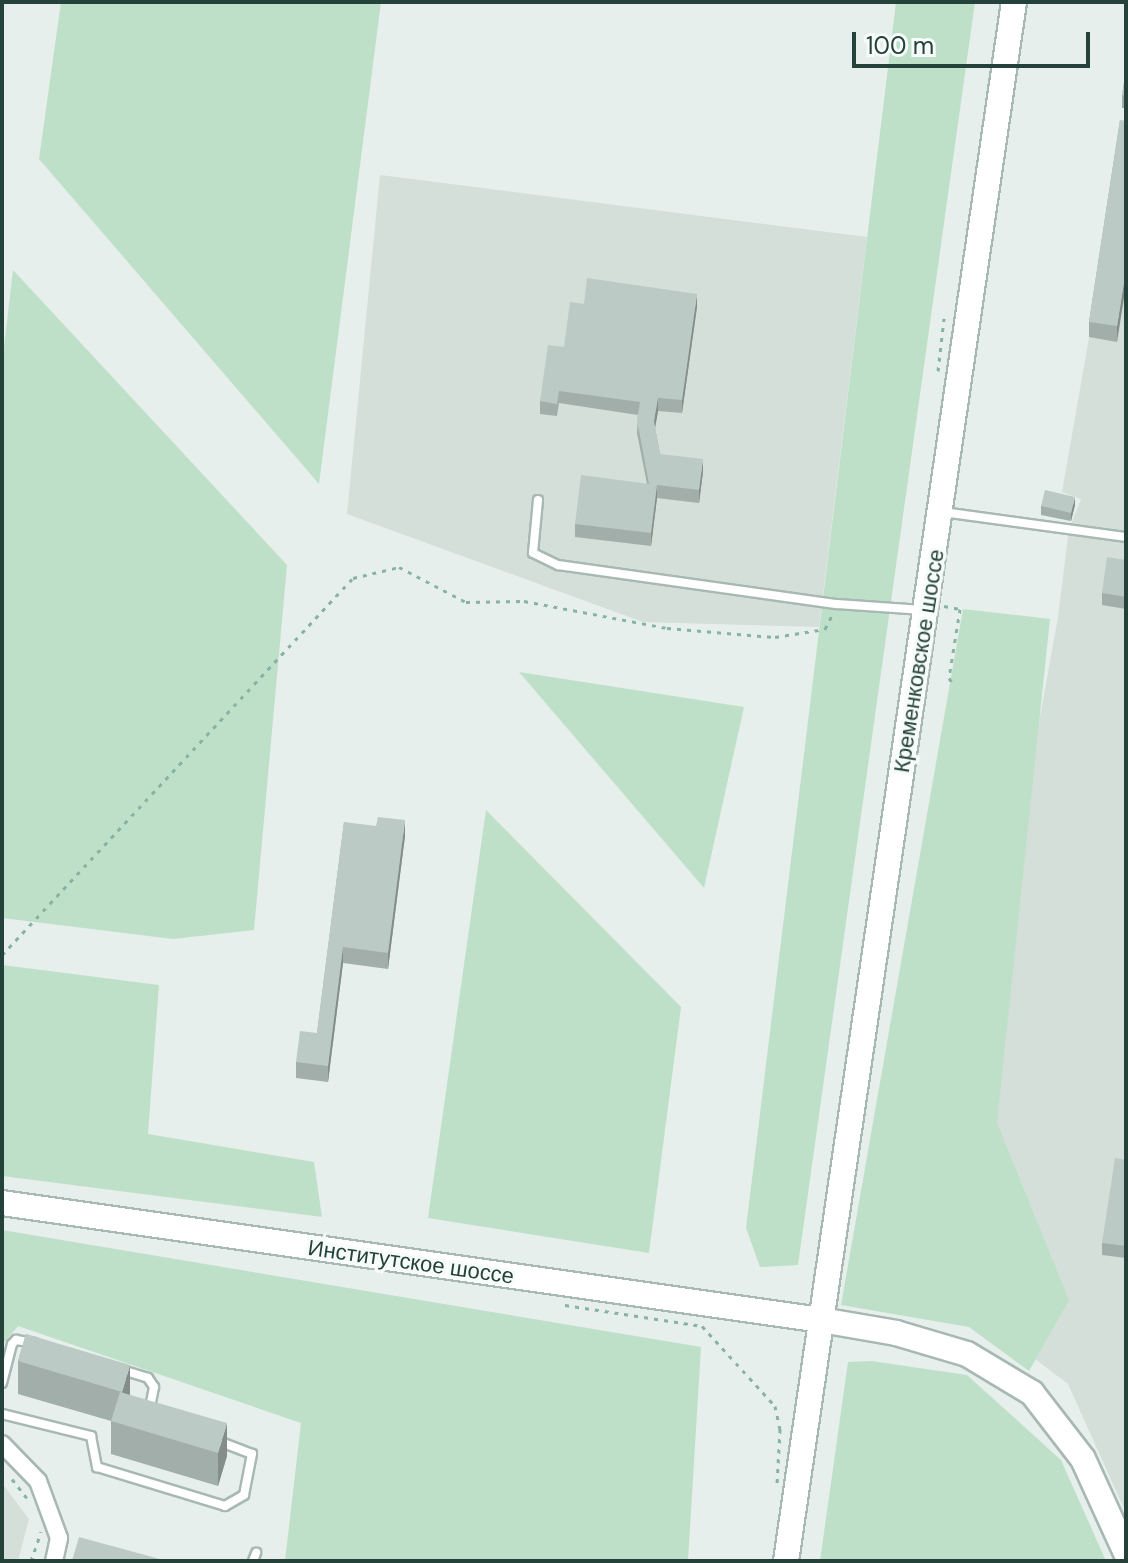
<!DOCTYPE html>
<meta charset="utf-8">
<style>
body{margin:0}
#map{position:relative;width:1128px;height:1563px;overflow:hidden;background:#e6efeb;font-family:"DM Sans",sans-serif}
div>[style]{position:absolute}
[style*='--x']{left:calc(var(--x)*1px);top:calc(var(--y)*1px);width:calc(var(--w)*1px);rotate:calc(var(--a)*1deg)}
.built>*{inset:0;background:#d4dfda}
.green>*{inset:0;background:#bfe0c8}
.path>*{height:3px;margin-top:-1.5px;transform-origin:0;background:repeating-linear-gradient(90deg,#86b3a5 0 4px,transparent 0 10px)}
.roads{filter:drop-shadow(2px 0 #a8b8b2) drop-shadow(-2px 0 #a8b8b2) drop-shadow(0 2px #a8b8b2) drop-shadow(0 -2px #a8b8b2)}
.lane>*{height:8px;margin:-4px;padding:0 4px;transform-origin:4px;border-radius:4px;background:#fff}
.street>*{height:16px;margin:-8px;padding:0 8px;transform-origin:8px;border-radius:8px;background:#fff}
.secondary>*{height:24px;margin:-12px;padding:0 12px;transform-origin:12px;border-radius:12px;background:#fff}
.wall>*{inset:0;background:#a1aea9}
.shaded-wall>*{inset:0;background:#838d89}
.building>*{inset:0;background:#bbcac4}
span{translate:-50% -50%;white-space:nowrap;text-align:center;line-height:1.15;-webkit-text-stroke:7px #f7fbf9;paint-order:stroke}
.street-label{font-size:22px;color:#24423a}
.frame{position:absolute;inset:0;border:4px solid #24423a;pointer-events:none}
.scale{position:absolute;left:852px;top:32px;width:238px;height:36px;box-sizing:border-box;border:4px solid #24423a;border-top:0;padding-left:10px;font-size:24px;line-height:28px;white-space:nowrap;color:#24423a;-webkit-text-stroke:6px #f7fbf9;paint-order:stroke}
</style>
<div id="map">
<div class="built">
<div style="clip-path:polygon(1126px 126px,1126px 1513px,1068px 1384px,938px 1285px,1058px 617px,1069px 529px,1081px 499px,1062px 492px)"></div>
<div style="clip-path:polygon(380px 175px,867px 237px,819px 627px,643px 622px,347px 514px)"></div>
<div style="clip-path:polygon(2px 1483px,29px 1519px,18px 1561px,2px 1561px)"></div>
</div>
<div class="green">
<div style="clip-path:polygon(61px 2px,381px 2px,319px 484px,39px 159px)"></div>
<div style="clip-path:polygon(896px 2px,975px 2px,798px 1265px,760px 1267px,746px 1228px)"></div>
<div style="clip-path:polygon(13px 270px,287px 565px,254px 930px,173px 939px,2px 918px,2px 364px)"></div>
<div style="clip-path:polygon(963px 609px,1050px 619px,997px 1123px,1069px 1300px,1029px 1371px,969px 1327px,841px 1305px)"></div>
<div style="clip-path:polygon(519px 672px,744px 707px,704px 888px)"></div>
<div style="clip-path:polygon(486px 810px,681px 1007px,649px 1253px,428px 1218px)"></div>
<div style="clip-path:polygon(2px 965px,159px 985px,148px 1134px,314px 1162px,322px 1217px,2px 1176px)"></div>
<div style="clip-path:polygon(2px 1230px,701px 1347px,688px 1561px,285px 1561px,301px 1423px,18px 1326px,2px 1345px)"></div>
<div style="clip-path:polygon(871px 1361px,967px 1375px,1061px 1460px,1106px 1561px,820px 1561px,848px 1362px)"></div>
</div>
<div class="path">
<div style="--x:938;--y:371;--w:53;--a:-83.5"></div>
<div style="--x:944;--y:606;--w:16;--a:11"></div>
<div style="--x:960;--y:609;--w:70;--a:99.1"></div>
<div style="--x:949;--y:678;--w:9;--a:54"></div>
<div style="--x:2;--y:955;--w:515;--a:-47.05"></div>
<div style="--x:353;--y:578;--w:47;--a:-13.4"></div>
<div style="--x:399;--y:567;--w:76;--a:27.6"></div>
<div style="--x:466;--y:602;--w:58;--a:-1"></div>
<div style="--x:524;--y:601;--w:146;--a:10.7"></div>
<div style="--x:667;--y:628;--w:108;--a:4.8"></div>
<div style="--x:775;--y:637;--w:51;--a:-9.1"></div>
<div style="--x:825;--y:629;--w:16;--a:-63"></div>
<div style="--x:565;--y:1305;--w:139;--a:8.7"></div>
<div style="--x:702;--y:1326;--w:108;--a:47.6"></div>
<div style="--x:775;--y:1406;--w:24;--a:78"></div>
<div style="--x:780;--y:1429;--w:56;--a:93.1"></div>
<div style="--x:12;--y:1479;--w:24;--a:52"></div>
<div style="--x:31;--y:1561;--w:31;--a:-71"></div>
</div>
<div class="roads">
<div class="lane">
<div style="--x:538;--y:500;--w:53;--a:95.4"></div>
<div style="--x:533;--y:553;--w:28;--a:26"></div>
<div style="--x:558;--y:565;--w:282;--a:8"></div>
<div style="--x:837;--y:604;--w:86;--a:4"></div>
<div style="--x:943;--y:512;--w:185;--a:7.8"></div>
<div style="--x:119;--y:1369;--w:30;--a:17"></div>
<div style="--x:148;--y:1378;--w:11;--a:56"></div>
<div style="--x:154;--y:1387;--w:21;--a:101"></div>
<div style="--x:2;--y:1383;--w:40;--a:-75.6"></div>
<div style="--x:12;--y:1344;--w:6;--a:-45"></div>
<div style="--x:16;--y:1340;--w:18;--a:9"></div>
<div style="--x:2;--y:1414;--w:92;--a:13.9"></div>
<div style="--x:91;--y:1436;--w:32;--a:79"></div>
<div style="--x:97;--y:1467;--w:134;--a:16.9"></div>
<div style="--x:225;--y:1506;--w:22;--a:-30"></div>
<div style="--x:244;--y:1495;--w:42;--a:-79"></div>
<div style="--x:252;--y:1454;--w:39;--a:-159"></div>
<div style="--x:253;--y:1561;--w:9;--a:-69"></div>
</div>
<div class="street">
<div style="--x:2;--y:1444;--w:52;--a:45.8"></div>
<div style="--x:38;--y:1481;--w:61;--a:69.8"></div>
<div style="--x:59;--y:1538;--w:24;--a:102"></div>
</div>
<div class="secondary">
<div style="--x:2;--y:1203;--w:827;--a:8.13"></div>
<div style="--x:821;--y:1320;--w:76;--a:9.8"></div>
<div style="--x:896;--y:1333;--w:74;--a:16.5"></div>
<div style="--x:967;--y:1354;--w:76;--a:31"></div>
<div style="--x:1032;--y:1393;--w:83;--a:52.3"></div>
<div style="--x:1083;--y:1459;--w:103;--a:65.4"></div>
<div style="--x:786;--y:1561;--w:1576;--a:-81.68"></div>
</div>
</div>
<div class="wall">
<div style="clip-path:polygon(1126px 71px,1126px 108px,1122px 108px,1122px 95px)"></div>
<div style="clip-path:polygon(1120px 120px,1117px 342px,1089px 337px,1089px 322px)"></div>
<div style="clip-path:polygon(584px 304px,697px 307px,682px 413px,658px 411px,655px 428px,660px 454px,703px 472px,699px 503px,657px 498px,651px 546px,575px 537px,575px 524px,647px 484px,637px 433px,638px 415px,559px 403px,557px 416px,540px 414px,540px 401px)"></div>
<div style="clip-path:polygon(1075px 505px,1071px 521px,1041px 515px,1041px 506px)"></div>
<div style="clip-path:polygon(1126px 560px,1126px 609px,1102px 605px,1102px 593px)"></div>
<div style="clip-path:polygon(344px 822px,405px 836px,388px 969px,343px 963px,328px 1082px,296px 1078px,296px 1062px,317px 1033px)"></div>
<div style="clip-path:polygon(1126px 1160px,1126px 1258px,1102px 1255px,1102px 1243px)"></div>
<div style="clip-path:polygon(26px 1334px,130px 1395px,227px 1456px,218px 1486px,111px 1454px,111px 1421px,18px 1394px,18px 1361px)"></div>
</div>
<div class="shaded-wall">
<div style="clip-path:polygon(1126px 269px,1126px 285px,1117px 342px,1117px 326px)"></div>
<div style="clip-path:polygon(697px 294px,697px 307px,682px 413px,682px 400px)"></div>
<div style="clip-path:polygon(658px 398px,658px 411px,654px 434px,654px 421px)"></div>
<div style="clip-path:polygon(703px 459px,703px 472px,699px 503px,699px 490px)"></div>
<div style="clip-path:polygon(657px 485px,657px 498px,651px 546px,651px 533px)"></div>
<div style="clip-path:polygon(1075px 497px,1075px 505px,1071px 521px,1071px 513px)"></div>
<div style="clip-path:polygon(405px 820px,405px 836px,388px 969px,388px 953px)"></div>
<div style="clip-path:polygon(343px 947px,343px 963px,328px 1082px,328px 1066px)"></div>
<div style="clip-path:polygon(130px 1365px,130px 1397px,122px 1392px)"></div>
<div style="clip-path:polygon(227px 1423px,227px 1456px,218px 1486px,218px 1453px)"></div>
</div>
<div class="building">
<div style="clip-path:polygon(1126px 71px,1126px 96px,1122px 95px)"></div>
<div style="clip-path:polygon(1120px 120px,1126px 121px,1126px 269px,1117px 326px,1089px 322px)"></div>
<div style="clip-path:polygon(587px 278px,697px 294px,682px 400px,658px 398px,654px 421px,660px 454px,703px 459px,699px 490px,657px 485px,651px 533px,575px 524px,581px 475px,649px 484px,637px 420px,640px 402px,559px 391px,557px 404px,540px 401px,548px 345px,564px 347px,570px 302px,584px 304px)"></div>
<div style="clip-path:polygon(1045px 490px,1075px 497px,1071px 513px,1041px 506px)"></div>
<div style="clip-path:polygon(1107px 557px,1126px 560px,1126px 597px,1102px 593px)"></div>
<div style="clip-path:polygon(378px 817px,405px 820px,388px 953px,343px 947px,328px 1066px,296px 1062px,300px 1031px,317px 1033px,344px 822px,376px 826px)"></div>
<div style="clip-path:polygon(1115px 1158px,1126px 1160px,1126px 1246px,1102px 1243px)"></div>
<div style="clip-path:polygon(26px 1334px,130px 1365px,122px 1392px,18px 1361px)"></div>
<div style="clip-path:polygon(120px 1392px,227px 1423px,218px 1453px,111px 1421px)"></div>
<div style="clip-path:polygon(79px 1537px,167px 1561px,72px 1561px)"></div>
</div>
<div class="street-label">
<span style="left:919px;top:661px;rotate:-81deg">Кременковское шоссе</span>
<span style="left:411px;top:1262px;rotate:8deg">Институтское шоссе</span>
</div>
<div class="frame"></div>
<div class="scale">100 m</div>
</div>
